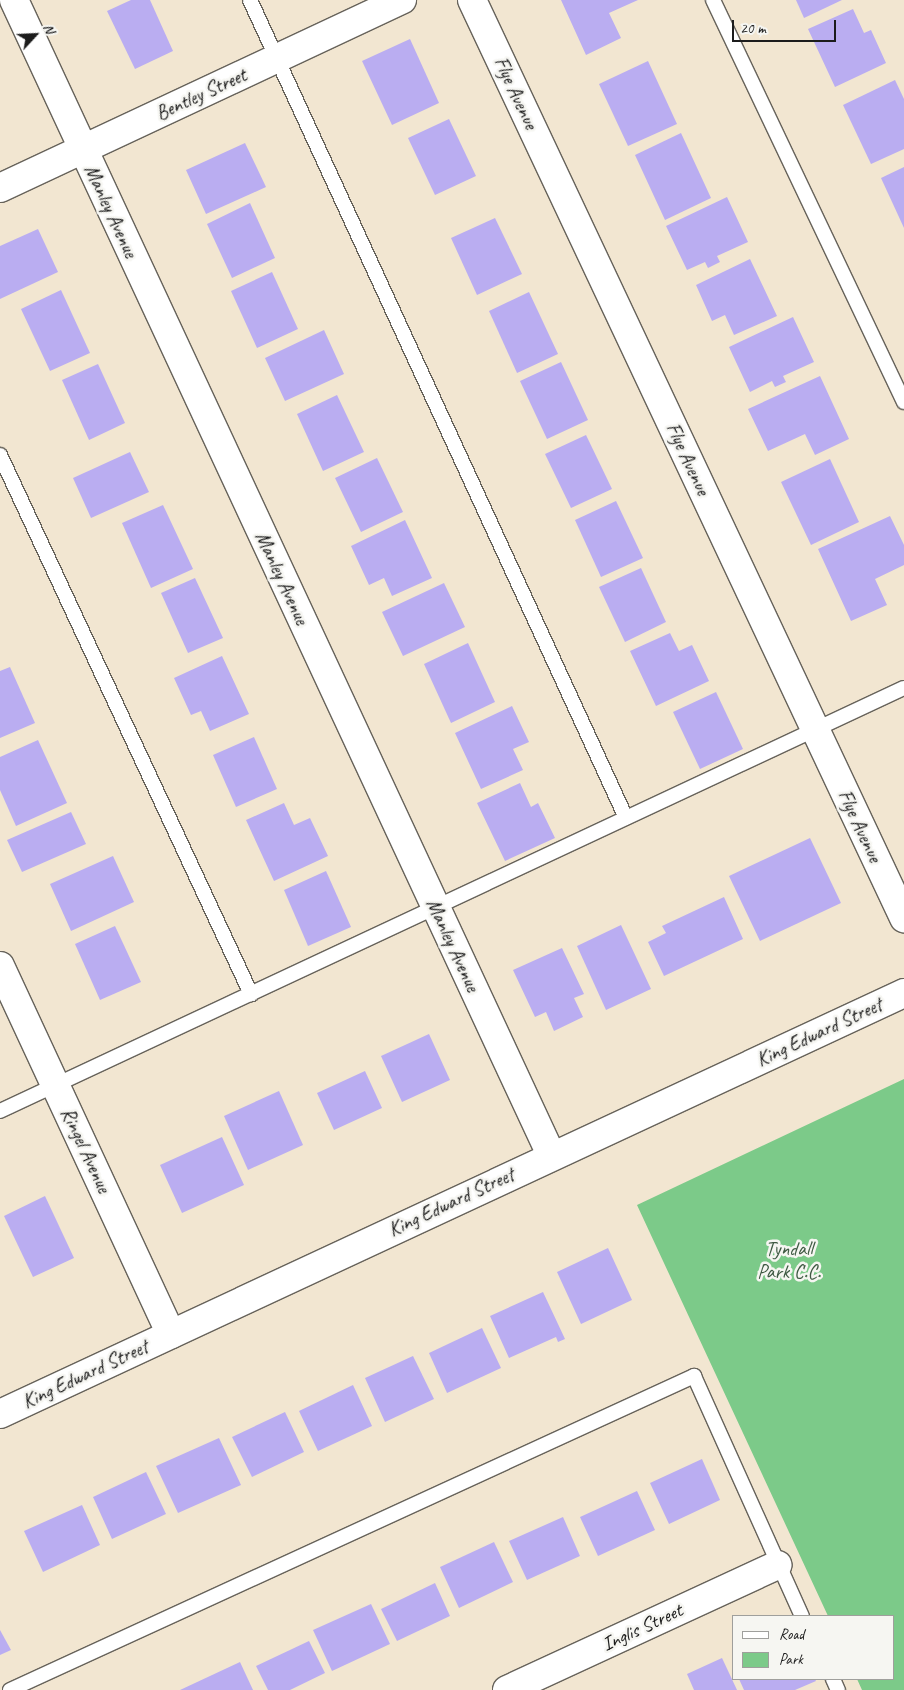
<!DOCTYPE html>
<style>
body{margin:0}
#map{position:relative;width:904px;height:1690px;overflow:hidden;background:#f2e6d1;font-family:Caveat,sans-serif}
div>[style]{position:absolute}
[style*='--x']{left:calc(var(--x)*1px);top:calc(var(--y)*1px);width:calc(var(--w)*1px);rotate:calc(var(--a)*1deg)}
.green>*{inset:0;background:#7cca89}
.building>*{inset:0;background:#baadf1}
.roads{filter:drop-shadow(1px 0 #67635b) drop-shadow(-1px 0 #67635b) drop-shadow(0 1px #67635b) drop-shadow(0 -1px #67635b)}
.service>*{height:14px;margin:-7px;padding:0 7px;transform-origin:7px;border-radius:7px;background:#fff}
.minor>*{height:28px;margin:-14px;padding:0 14px;transform-origin:14px;border-radius:14px;background:#fff}
.tertiary>*{height:28px;margin:-14px;padding:0 14px;transform-origin:14px;border-radius:14px;background:#fff}
span{translate:-50% -50%;white-space:nowrap;text-align:center;line-height:1.15;-webkit-text-stroke:5px #f6f6f2;paint-order:stroke}
.street-label{font-size:20px;color:#1c1c1c}
.park-label{font-size:20px;color:#3e5942}
.legend{position:absolute;left:732px;top:1615px;width:162px;height:65px;box-sizing:border-box;background:#f6f6f2;border:1px solid #9f9f9c;margin:0;padding:6px 9px;list-style:none;font-size:15px;color:#1c1c1c}
.legend li{display:flex;align-items:center;gap:10px;height:25px}
.legend b{width:25px;border:1px solid #9f9f9c}
.north{position:absolute;left:10px;top:10px;width:50px;height:50px;-webkit-text-stroke:4px #f6f6f2;paint-order:stroke;rotate:65deg;font-size:14px;font-weight:700;line-height:20px;text-align:center;color:#1c1c1c}
.north::after{content:'';display:block;margin:auto;width:18px;height:22px;background:#1c1c1c;clip-path:polygon(50% 0,100% 100%,50% 72%,0 100%)}
.scale{position:absolute;left:732px;top:20px;width:104px;height:22px;box-sizing:border-box;border:2px solid #1c1c1c;border-top:0;padding-left:6px;font-size:15px;line-height:18px;white-space:nowrap;color:#1c1c1c;-webkit-text-stroke:4px #f6f6f2;paint-order:stroke}
</style>
<div id="map">
<div class="green">
<div style="clip-path:polygon(904px 1079px,904px 1690px,862px 1690px,857px 1679px,893px 1679px,893px 1616px,828px 1616px,637px 1205px)"></div>
</div>
<div class="building">
<div style="clip-path:polygon(131px 0,150px 0,173px 51px,135px 69px,107px 11px)"></div>
<div style="clip-path:polygon(561px 0,638px 0,609px 13px,621px 38px,586px 55px)"></div>
<div style="clip-path:polygon(796px 0,842px 0,804px 18px)"></div>
<div style="clip-path:polygon(853px 9px,864px 33px,871px 30px,886px 63px,835px 87px,808px 29px)"></div>
<div style="clip-path:polygon(410px 39px,439px 103px,392px 125px,362px 61px)"></div>
<div style="clip-path:polygon(648px 61px,677px 124px,628px 146px,599px 84px)"></div>
<div style="clip-path:polygon(895px 80px,904px 99px,904px 149px,871px 164px,843px 105px)"></div>
<div style="clip-path:polygon(449px 119px,476px 176px,435px 195px,408px 138px)"></div>
<div style="clip-path:polygon(681px 133px,711px 198px,665px 220px,635px 155px)"></div>
<div style="clip-path:polygon(245px 143px,266px 187px,206px 214px,186px 170px)"></div>
<div style="clip-path:polygon(904px 167px,904px 228px,881px 178px)"></div>
<div style="clip-path:polygon(727px 197px,748px 242px,717px 256px,720px 262px,708px 268px,705px 262px,687px 270px,666px 226px)"></div>
<div style="clip-path:polygon(250px 203px,275px 258px,232px 278px,207px 224px)"></div>
<div style="clip-path:polygon(495px 218px,522px 274px,477px 295px,451px 238px)"></div>
<div style="clip-path:polygon(38px 229px,58px 272px,0 299px,0 246px)"></div>
<div style="clip-path:polygon(750px 259px,777px 316px,734px 335px,725px 315px,712px 321px,696px 285px)"></div>
<div style="clip-path:polygon(272px 272px,298px 329px,257px 348px,231px 291px)"></div>
<div style="clip-path:polygon(61px 290px,90px 353px,50px 371px,21px 309px)"></div>
<div style="clip-path:polygon(529px 292px,558px 354px,517px 373px,489px 311px)"></div>
<div style="clip-path:polygon(793px 317px,814px 362px,783px 376px,786px 382px,775px 387px,772px 381px,750px 392px,729px 347px)"></div>
<div style="clip-path:polygon(324px 330px,344px 374px,285px 401px,265px 358px)"></div>
<div style="clip-path:polygon(561px 362px,588px 420px,547px 439px,520px 381px)"></div>
<div style="clip-path:polygon(98px 364px,125px 423px,89px 440px,62px 380px)"></div>
<div style="clip-path:polygon(820px 376px,849px 439px,815px 455px,805px 434px,768px 451px,748px 409px)"></div>
<div style="clip-path:polygon(337px 395px,364px 452px,323px 471px,297px 414px)"></div>
<div style="clip-path:polygon(586px 435px,612px 489px,571px 508px,545px 454px)"></div>
<div style="clip-path:polygon(130px 452px,149px 492px,91px 518px,73px 478px)"></div>
<div style="clip-path:polygon(377px 458px,403px 512px,361px 532px,335px 478px)"></div>
<div style="clip-path:polygon(830px 459px,859px 522px,811px 545px,781px 482px)"></div>
<div style="clip-path:polygon(616px 501px,643px 558px,601px 577px,575px 520px)"></div>
<div style="clip-path:polygon(163px 505px,193px 569px,151px 588px,122px 523px)"></div>
<div style="clip-path:polygon(890px 516px,904px 545px,904px 565px,875px 579px,887px 605px,851px 621px,818px 549px)"></div>
<div style="clip-path:polygon(405px 520px,432px 578px,392px 596px,384px 578px,369px 585px,351px 546px)"></div>
<div style="clip-path:polygon(641px 568px,666px 622px,625px 642px,599px 587px)"></div>
<div style="clip-path:polygon(195px 578px,223px 638px,188px 653px,161px 593px)"></div>
<div style="clip-path:polygon(444px 583px,465px 627px,403px 656px,382px 612px)"></div>
<div style="clip-path:polygon(670px 633px,679px 651px,692px 645px,709px 681px,656px 706px,630px 651px)"></div>
<div style="clip-path:polygon(468px 643px,495px 702px,451px 723px,424px 664px)"></div>
<div style="clip-path:polygon(222px 656px,249px 714px,210px 731px,201px 711px,191px 715px,174px 678px)"></div>
<div style="clip-path:polygon(10px 667px,35px 723px,0 738px,0 671px)"></div>
<div style="clip-path:polygon(716px 692px,743px 749px,700px 769px,673px 712px)"></div>
<div style="clip-path:polygon(512px 706px,529px 742px,513px 749px,523px 770px,481px 789px,455px 733px)"></div>
<div style="clip-path:polygon(254px 737px,277px 789px,236px 807px,213px 755px)"></div>
<div style="clip-path:polygon(38px 740px,67px 803px,16px 826px,0 790px,0 757px)"></div>
<div style="clip-path:polygon(520px 783px,531px 807px,538px 803px,555px 838px,505px 861px,477px 803px)"></div>
<div style="clip-path:polygon(284px 803px,294px 825px,310px 818px,328px 856px,274px 881px,246px 820px)"></div>
<div style="clip-path:polygon(71px 812px,86px 844px,22px 872px,7px 840px)"></div>
<div style="clip-path:polygon(810px 838px,841px 903px,760px 941px,729px 876px)"></div>
<div style="clip-path:polygon(113px 856px,134px 902px,71px 931px,50px 884px)"></div>
<div style="clip-path:polygon(326px 871px,351px 927px,308px 946px,284px 890px)"></div>
<div style="clip-path:polygon(724px 897px,743px 939px,664px 976px,648px 942px,666px 933px,662px 926px)"></div>
<div style="clip-path:polygon(621px 925px,651px 989px,606px 1010px,577px 946px)"></div>
<div style="clip-path:polygon(115px 926px,141px 982px,100px 1000px,75px 944px)"></div>
<div style="clip-path:polygon(562px 948px,584px 994px,574px 998px,583px 1017px,554px 1031px,546px 1012px,535px 1017px,513px 970px)"></div>
<div style="clip-path:polygon(429px 1034px,450px 1080px,402px 1102px,381px 1056px)"></div>
<div style="clip-path:polygon(365px 1071px,382px 1108px,334px 1130px,317px 1093px)"></div>
<div style="clip-path:polygon(279px 1091px,303px 1145px,248px 1170px,224px 1116px)"></div>
<div style="clip-path:polygon(222px 1137px,244px 1185px,182px 1213px,160px 1165px)"></div>
<div style="clip-path:polygon(45px 1196px,74px 1258px,33px 1277px,4px 1216px)"></div>
<div style="clip-path:polygon(608px 1248px,632px 1300px,581px 1324px,557px 1272px)"></div>
<div style="clip-path:polygon(543px 1292px,565px 1339px,558px 1342px,556px 1337px,509px 1358px,490px 1316px)"></div>
<div style="clip-path:polygon(482px 1328px,501px 1368px,447px 1393px,429px 1353px)"></div>
<div style="clip-path:polygon(413px 1356px,434px 1399px,385px 1422px,365px 1378px)"></div>
<div style="clip-path:polygon(353px 1385px,372px 1426px,318px 1451px,299px 1411px)"></div>
<div style="clip-path:polygon(285px 1412px,304px 1452px,252px 1477px,232px 1437px)"></div>
<div style="clip-path:polygon(219px 1438px,241px 1485px,178px 1513px,156px 1466px)"></div>
<div style="clip-path:polygon(702px 1459px,720px 1500px,669px 1524px,650px 1483px)"></div>
<div style="clip-path:polygon(146px 1472px,166px 1514px,112px 1539px,93px 1497px)"></div>
<div style="clip-path:polygon(637px 1491px,655px 1530px,598px 1556px,580px 1517px)"></div>
<div style="clip-path:polygon(82px 1505px,100px 1545px,43px 1572px,24px 1531px)"></div>
<div style="clip-path:polygon(563px 1517px,580px 1556px,527px 1580px,509px 1541px)"></div>
<div style="clip-path:polygon(494px 1542px,513px 1582px,459px 1608px,440px 1567px)"></div>
<div style="clip-path:polygon(435px 1583px,450px 1616px,397px 1641px,381px 1609px)"></div>
<div style="clip-path:polygon(371px 1604px,390px 1644px,332px 1671px,313px 1630px)"></div>
<div style="clip-path:polygon(0 1630px,11px 1650px,0 1655px)"></div>
<div style="clip-path:polygon(309px 1641px,325px 1673px,290px 1690px,268px 1690px,256px 1666px)"></div>
<div style="clip-path:polygon(722px 1658px,737px 1690px,694px 1690px,687px 1674px)"></div>
<div style="clip-path:polygon(240px 1662px,253px 1690px,180px 1690px)"></div>
<div style="clip-path:polygon(739px 1679px,815px 1679px,816px 1681px,795px 1690px,744px 1690px)"></div>
</div>
<div class="roads">
<div class="service">
<div style="--x:250;--y:0;--w:900;--a:65.31"></div>
<div style="--x:713;--y:0;--w:445;--a:64.6"></div>
<div style="--x:0;--y:455;--w:595;--a:65.03"></div>
<div style="--x:0;--y:1111;--w:998;--a:-25.08"></div>
<div style="--x:833;--y:1679;--w:12;--a:66"></div>
<div style="--x:10;--y:1690;--w:753;--a:-24.66"></div>
<div style="--x:694;--y:1376;--w:263;--a:65.8"></div>
</div>
<div class="minor">
<div style="--x:14;--y:0;--w:1274;--a:65.06"></div>
<div style="--x:472;--y:0;--w:1015;--a:64.8"></div>
<div style="--x:0;--y:188;--w:444;--a:-25.1"></div>
<div style="--x:0;--y:966;--w:406;--a:65.1"></div>
<div style="--x:507;--y:1690;--w:298;--a:-24.8"></div>
</div>
<div class="tertiary">
<div style="--x:0;--y:1414;--w:997;--a:-24.97"></div>
</div>
</div>
<div class="street-label">
<span style="left:516px;top:93px;rotate:65deg">Flye Avenue</span>
<span style="left:201px;top:94px;rotate:-25deg">Bentley Street</span>
<span style="left:111px;top:211px;rotate:65deg">Manley Avenue</span>
<span style="left:688px;top:459px;rotate:65deg">Flye Avenue</span>
<span style="left:282px;top:578px;rotate:65deg">Manley Avenue</span>
<span style="left:860px;top:826px;rotate:65deg">Flye Avenue</span>
<span style="left:453px;top:945px;rotate:65deg">Manley Avenue</span>
<span style="left:819px;top:1032px;rotate:-25deg">King Edward Street</span>
<span style="left:86px;top:1150px;rotate:65deg">Ringel Avenue</span>
<span style="left:451px;top:1202px;rotate:-25deg">King Edward Street</span>
<span style="left:85px;top:1374px;rotate:-25deg">King Edward Street</span>
<span style="left:642px;top:1627px;rotate:-25deg">Inglis Street</span>
</div>
<div class="park-label">
<span style="left:789px;top:1260px">Tyndall<br>Park C.C.</span>
</div>
<ul class="legend">
<li><b style="height:6px;background:#fff"></b>Road</li>
<li><b style="height:14px;background:#7cca89"></b>Park</li>
</ul>
<div class="north">N</div>
<div class="scale">20 m</div>
</div>
